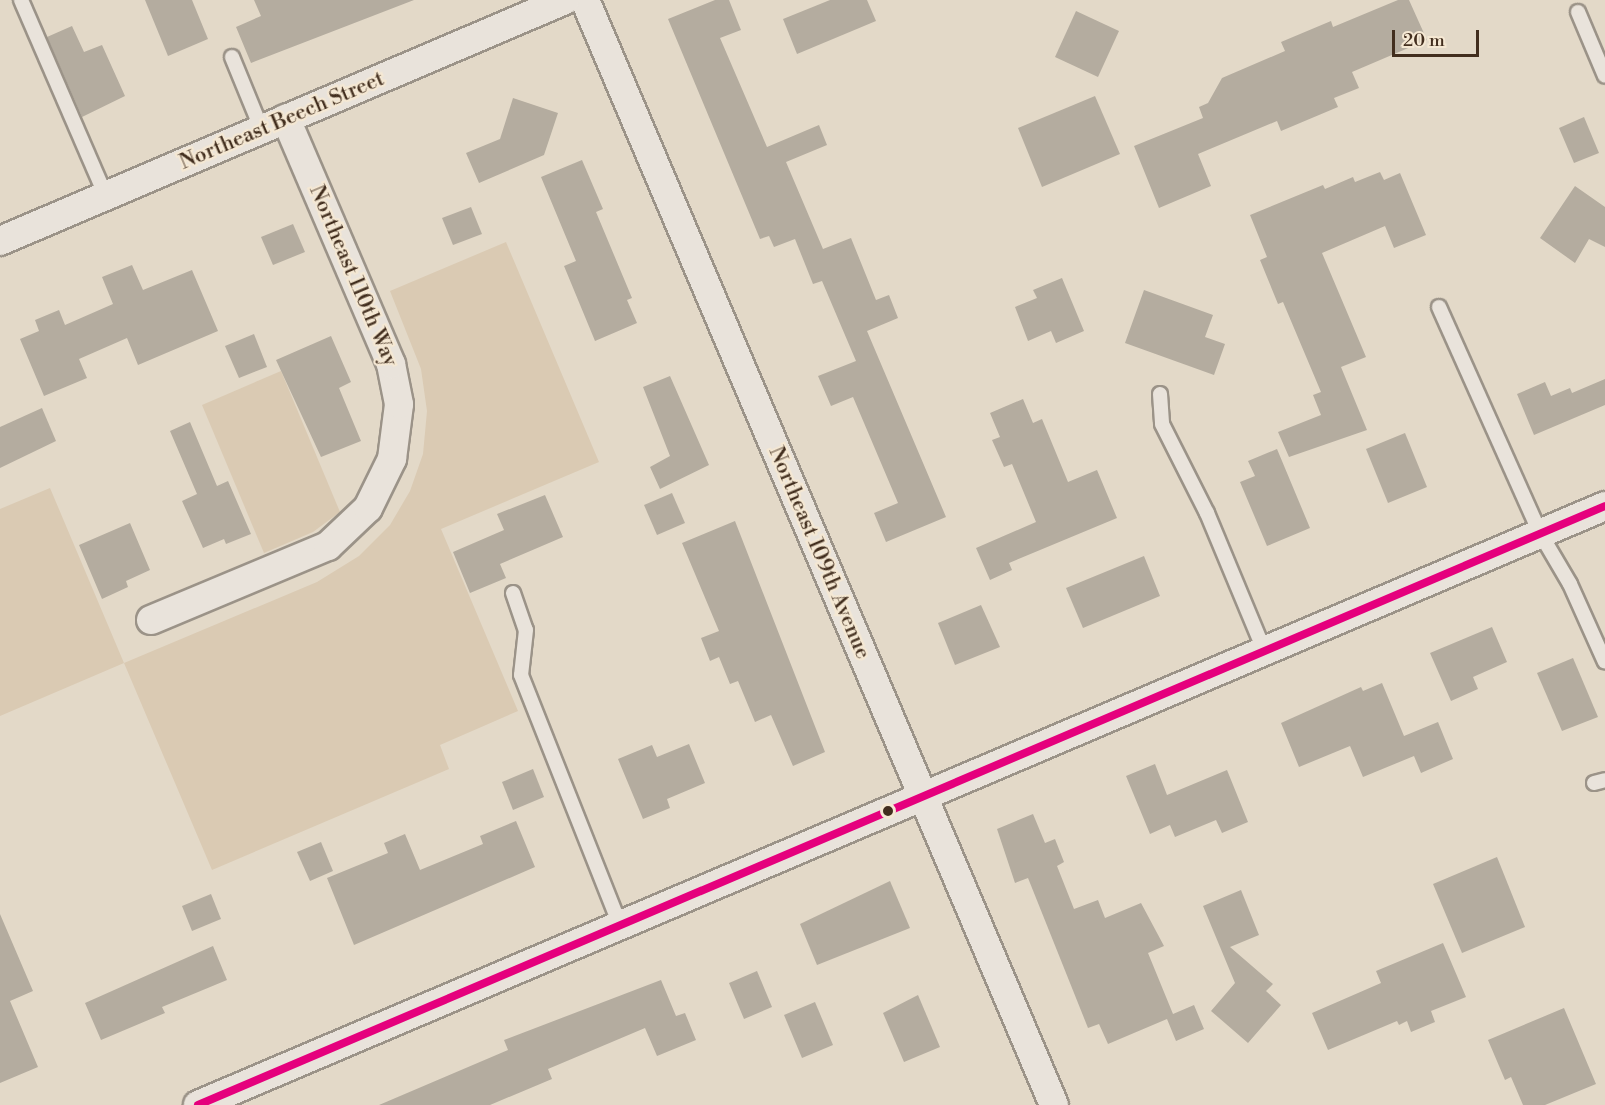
<!DOCTYPE html>
<style>
body{margin:0}
#map{position:relative;width:1605px;height:1105px;overflow:hidden;background:#e3d9c8;font-family:"Libre Bodoni",serif}
div>[style]{position:absolute}
[style*='--x']{left:calc(var(--x)*1px);top:calc(var(--y)*1px);width:calc(var(--w)*1px);rotate:calc(var(--a)*1deg)}
.green>*{inset:0;background:#dacab3}
.building>*{inset:0;background:#b4ac9f}
.roads{filter:drop-shadow(2px 0 #9b9388) drop-shadow(-2px 0 #9b9388) drop-shadow(0 2px #9b9388) drop-shadow(0 -2px #9b9388)}
.service>*{height:14px;margin:-7px;padding:0 7px;transform-origin:7px;border-radius:7px;background:#e9e3db}
.minor>*{height:28px;margin:-14px;padding:0 14px;transform-origin:14px;border-radius:14px;background:#e9e3db}
.bus-1>*{height:8px;margin:-4px;padding:0 4px;transform-origin:4px;border-radius:4px;background:#e5007d}
.dots>*{width:16px;height:16px;translate:-50% -50%;box-sizing:border-box;border:3px solid #f5e8d3;border-radius:50%}
span{translate:-50% -50%;white-space:nowrap;text-align:center;line-height:1.15;-webkit-text-stroke:4.5px #f5e8d3;paint-order:stroke}
.street-label{font-size:21px;color:#422e1e}
.scale{position:absolute;left:1392px;top:30px;width:87px;height:27px;box-sizing:border-box;border:3px solid #422e1e;border-top:0;padding-left:8px;font-size:18px;line-height:21px;white-space:nowrap;color:#422e1e;-webkit-text-stroke:4px #f5e8d3;paint-order:stroke}
</style>
<div id="map">
<div class="green">
<div style="clip-path:polygon(506px 242px,599px 462px,441px 529px,518px 711px,440px 745px,449px 769px,212px 870px,124px 663px,0 716px,0 509px,50px 488px,124px 663px,317px 582px,359px 556px,390px 525px,410px 491px,423px 454px,427px 411px,421px 369px,390px 291px)"></div>
<div style="clip-path:polygon(281px 371px,340px 512px,313px 532px,264px 553px,202px 405px)"></div>
</div>
<div class="building">
<div style="clip-path:polygon(145px 0,192px 0,208px 39px,168px 56px)"></div>
<div style="clip-path:polygon(254px 0,414px 0,251px 63px,236px 27px,261px 16px)"></div>
<div style="clip-path:polygon(715px 0,729px 0,741px 30px,720px 38px,767px 147px,819px 125px,827px 145px,786px 162px,823px 249px,851px 238px,876px 300px,889px 295px,898px 318px,867px 331px,946px 517px,886px 542px,874px 513px,898px 503px,853px 397px,831px 406px,818px 376px,856px 361px,822px 281px,813px 284px,795px 239px,774px 247px,769px 236px,760px 239px,668px 19px)"></div>
<div style="clip-path:polygon(830px 0,867px 0,876px 21px,797px 54px,783px 19px)"></div>
<div style="clip-path:polygon(1398px 0,1409px 0,1427px 40px,1352px 72px,1359px 88px,1334px 98px,1338px 107px,1281px 131px,1277px 121px,1198px 154px,1211px 186px,1159px 208px,1134px 146px,1203px 118px,1199px 107px,1208px 103px,1222px 78px,1285px 51px,1281px 42px,1331px 21px,1333px 27px)"></div>
<div style="clip-path:polygon(1076px 11px,1119px 31px,1098px 77px,1055px 57px)"></div>
<div style="clip-path:polygon(72px 26px,84px 52px,102px 45px,125px 96px,82px 117px,47px 37px)"></div>
<div style="clip-path:polygon(1095px 96px,1120px 154px,1042px 187px,1018px 128px)"></div>
<div style="clip-path:polygon(513px 98px,558px 113px,544px 155px,479px 183px,466px 153px,500px 139px)"></div>
<div style="clip-path:polygon(1584px 117px,1599px 153px,1574px 163px,1559px 128px)"></div>
<div style="clip-path:polygon(582px 160px,603px 209px,596px 212px,632px 298px,627px 300px,637px 323px,595px 341px,564px 266px,576px 261px,541px 177px)"></div>
<div style="clip-path:polygon(1380px 172px,1384px 180px,1400px 173px,1426px 235px,1394px 248px,1385px 226px,1322px 253px,1366px 357px,1341px 367px,1367px 430px,1289px 457px,1278px 432px,1321px 415px,1313px 395px,1321px 392px,1283px 302px,1278px 304px,1260px 260px,1267px 257px,1250px 215px,1323px 185px,1325px 189px,1353px 177px,1355px 182px)"></div>
<div style="clip-path:polygon(1575px 186px,1605px 207px,1605px 247px,1589px 239px,1575px 263px,1540px 238px)"></div>
<div style="clip-path:polygon(471px 207px,482px 234px,453px 245px,442px 218px)"></div>
<div style="clip-path:polygon(293px 224px,305px 252px,273px 265px,261px 237px)"></div>
<div style="clip-path:polygon(132px 265px,143px 290px,192px 270px,218px 331px,138px 365px,127px 338px,79px 359px,87px 378px,44px 396px,20px 339px,39px 331px,35px 320px,59px 310px,65px 325px,113px 304px,102px 277px)"></div>
<div style="clip-path:polygon(1062px 278px,1084px 331px,1056px 343px,1051px 331px,1028px 341px,1015px 307px,1037px 298px,1033px 290px)"></div>
<div style="clip-path:polygon(1144px 290px,1213px 315px,1205px 337px,1225px 344px,1214px 375px,1125px 343px)"></div>
<div style="clip-path:polygon(254px 334px,267px 367px,239px 378px,225px 346px)"></div>
<div style="clip-path:polygon(331px 336px,351px 382px,339px 388px,361px 441px,321px 457px,276px 360px)"></div>
<div style="clip-path:polygon(670px 376px,709px 465px,660px 489px,650px 467px,670px 456px,643px 387px)"></div>
<div style="clip-path:polygon(1605px 379px,1605px 405px,1534px 435px,1517px 394px,1545px 382px,1551px 396px,1570px 388px,1572px 393px)"></div>
<div style="clip-path:polygon(1023px 399px,1033px 423px,1042px 419px,1068px 482px,1097px 470px,1117px 518px,1009px 563px,1012px 570px,990px 580px,976px 548px,1036px 522px,1012px 464px,1004px 467px,992px 440px,1000px 437px,990px 413px)"></div>
<div style="clip-path:polygon(42px 408px,56px 441px,0 468px,0 427px)"></div>
<div style="clip-path:polygon(190px 422px,217px 486px,228px 481px,251px 534px,226px 544px,224px 539px,203px 548px,182px 501px,197px 494px,170px 431px)"></div>
<div style="clip-path:polygon(1405px 433px,1427px 487px,1388px 503px,1366px 449px)"></div>
<div style="clip-path:polygon(1277px 449px,1310px 528px,1267px 546px,1240px 482px,1255px 476px,1248px 461px)"></div>
<div style="clip-path:polygon(672px 493px,685px 523px,657px 535px,644px 505px)"></div>
<div style="clip-path:polygon(545px 495px,563px 537px,500px 564px,506px 578px,470px 593px,453px 552px,504px 530px,497px 514px)"></div>
<div style="clip-path:polygon(735px 521px,825px 752px,793px 766px,771px 715px,755px 722px,738px 681px,730px 684px,719px 657px,710px 661px,701px 638px,719px 631px,682px 543px)"></div>
<div style="clip-path:polygon(130px 523px,150px 570px,126px 581px,128px 587px,102px 599px,79px 545px)"></div>
<div style="clip-path:polygon(1144px 556px,1160px 596px,1083px 628px,1066px 588px)"></div>
<div style="clip-path:polygon(981px 605px,1000px 647px,955px 665px,938px 623px)"></div>
<div style="clip-path:polygon(1492px 627px,1507px 662px,1473px 677px,1478px 689px,1451px 701px,1430px 653px)"></div>
<div style="clip-path:polygon(1573px 658px,1598px 717px,1562px 731px,1537px 673px)"></div>
<div style="clip-path:polygon(1382px 683px,1404px 736px,1438px 722px,1453px 759px,1421px 773px,1414px 756px,1363px 777px,1350px 746px,1299px 767px,1281px 723px,1361px 687px,1363px 691px)"></div>
<div style="clip-path:polygon(689px 744px,705px 783px,667px 799px,670px 808px,643px 819px,618px 759px,652px 745px,657px 757px)"></div>
<div style="clip-path:polygon(1155px 764px,1167px 795px,1227px 770px,1248px 822px,1222px 833px,1216px 820px,1175px 837px,1170px 825px,1150px 834px,1126px 776px)"></div>
<div style="clip-path:polygon(533px 769px,544px 797px,513px 810px,502px 782px)"></div>
<div style="clip-path:polygon(1033px 814px,1045px 843px,1055px 839px,1064px 862px,1057px 866px,1074px 909px,1098px 900px,1105px 918px,1141px 903px,1164px 946px,1148px 953px,1173px 1014px,1194px 1005px,1204px 1029px,1176px 1041px,1167px 1019px,1108px 1044px,1099px 1024px,1088px 1028px,1028px 878px,1015px 883px,997px 829px)"></div>
<div style="clip-path:polygon(516px 821px,535px 867px,354px 945px,327px 878px,388px 853px,384px 843px,405px 834px,420px 870px,483px 844px,480px 836px)"></div>
<div style="clip-path:polygon(321px 842px,333px 871px,310px 881px,297px 852px)"></div>
<div style="clip-path:polygon(1497px 857px,1525px 927px,1462px 953px,1433px 884px)"></div>
<div style="clip-path:polygon(890px 881px,910px 928px,817px 965px,800px 924px)"></div>
<div style="clip-path:polygon(1241px 890px,1259px 935px,1230px 947px,1273px 984px,1266px 991px,1281px 1005px,1248px 1043px,1211px 1011px,1235px 983px,1203px 906px)"></div>
<div style="clip-path:polygon(211px 894px,221px 919px,192px 931px,182px 906px)"></div>
<div style="clip-path:polygon(0 914px,33px 991px,10px 1001px,38px 1067px,0 1083px)"></div>
<div style="clip-path:polygon(1443px 943px,1466px 997px,1431px 1011px,1435px 1022px,1411px 1032px,1407px 1021px,1399px 1025px,1397px 1021px,1328px 1050px,1312px 1013px,1381px 983px,1376px 971px)"></div>
<div style="clip-path:polygon(213px 946px,227px 980px,162px 1007px,165px 1013px,101px 1040px,85px 1003px)"></div>
<div style="clip-path:polygon(757px 971px,772px 1007px,744px 1019px,729px 983px)"></div>
<div style="clip-path:polygon(661px 980px,676px 1016px,685px 1013px,696px 1040px,657px 1056px,645px 1028px,548px 1069px,552px 1079px,490px 1105px,379px 1105px,508px 1050px,504px 1040px)"></div>
<div style="clip-path:polygon(918px 995px,940px 1047px,904px 1062px,883px 1013px)"></div>
<div style="clip-path:polygon(815px 1002px,833px 1045px,802px 1058px,784px 1015px)"></div>
<div style="clip-path:polygon(1564px 1008px,1596px 1084px,1545px 1105px,1523px 1105px,1511px 1077px,1505px 1080px,1488px 1040px)"></div>
</div>
<div class="roads">
<div class="service">
<div style="--x:21;--y:0;--w:214;--a:66.6"></div>
<div style="--x:1578;--y:12;--w:69;--a:67.1"></div>
<div style="--x:232;--y:57;--w:79;--a:67.7"></div>
<div style="--x:1439;--y:307;--w:248;--a:65.9"></div>
<div style="--x:1540;--y:533;--w:59;--a:59.5"></div>
<div style="--x:1570;--y:584;--w:85;--a:65.8"></div>
<div style="--x:1160;--y:394;--w:30;--a:86"></div>
<div style="--x:1162;--y:424;--w:100;--a:63.2"></div>
<div style="--x:1207;--y:513;--w:151;--a:67.4"></div>
<div style="--x:513;--y:593;--w:39;--a:71"></div>
<div style="--x:526;--y:630;--w:45;--a:96.3"></div>
<div style="--x:521;--y:675;--w:269;--a:68.4"></div>
<div style="--x:1594;--y:783;--w:11;--a:-15"></div>
</div>
<div class="minor">
<div style="--x:585;--y:0;--w:1200;--a:67"></div>
<div style="--x:0;--y:241;--w:614;--a:-23.1"></div>
<div style="--x:151;--y:620;--w:192;--a:-22.7"></div>
<div style="--x:328;--y:546;--w:55;--a:-43.5"></div>
<div style="--x:368;--y:508;--w:55;--a:-63.9"></div>
<div style="--x:392;--y:459;--w:55;--a:-82.7"></div>
<div style="--x:399;--y:404;--w:41;--a:-101.3"></div>
<div style="--x:391;--y:364;--w:267;--a:-113.2"></div>
<div style="--x:198;--y:1105;--w:1529;--a:-23.06"></div>
</div>
</div>
<div class="bus-1">
<div style="--x:198;--y:1105;--w:1529;--a:-23.06"></div>
</div>
<div class="dots">
<div style="left:888px;top:811px;background:#422e1e"></div>
</div>
<div class="street-label">
<span style="left:282px;top:121px;rotate:-23deg">Northeast Beech Street</span>
<span style="left:353px;top:276px;rotate:67deg">Northeast 110th Way</span>
<span style="left:819px;top:553px;rotate:67deg">Northeast 109th Avenue</span>
</div>
<div class="scale">20 m</div>
</div>
